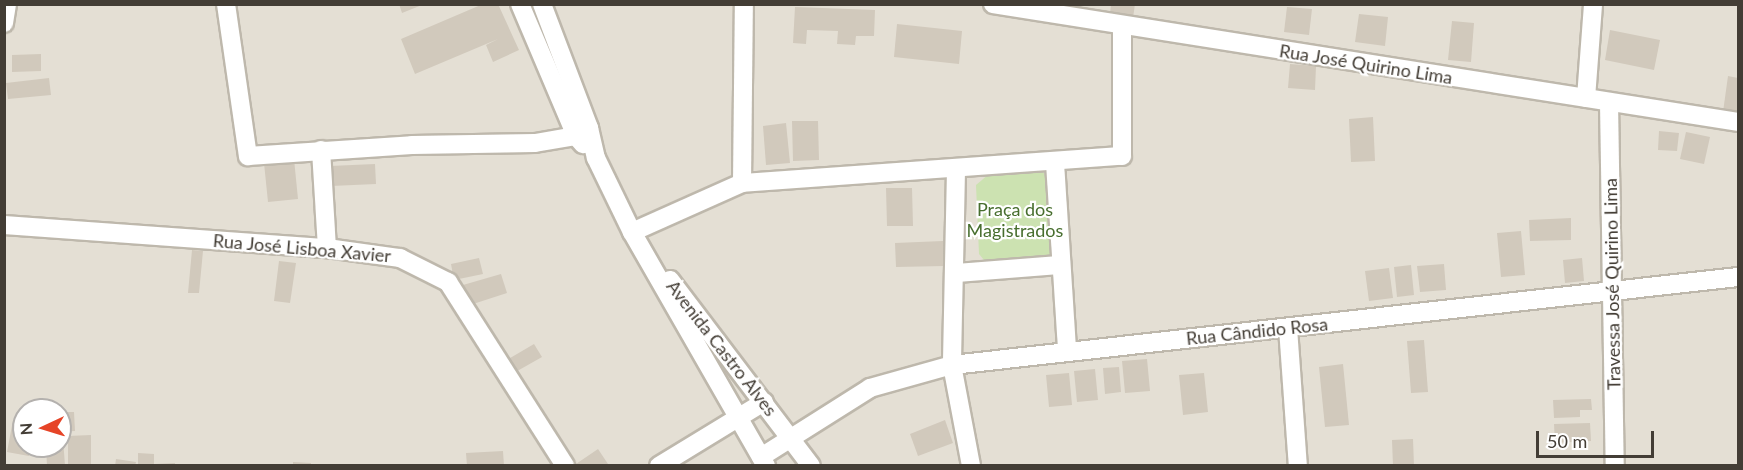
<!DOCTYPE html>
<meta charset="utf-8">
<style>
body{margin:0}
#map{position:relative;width:1743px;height:470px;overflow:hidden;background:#f1ede5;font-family:Lato,sans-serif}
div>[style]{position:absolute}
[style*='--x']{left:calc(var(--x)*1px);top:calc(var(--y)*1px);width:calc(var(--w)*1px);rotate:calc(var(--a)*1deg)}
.residential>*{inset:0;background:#e4dfd4}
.green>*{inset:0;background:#cce2b1}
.building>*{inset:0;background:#d1c9bc}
.roads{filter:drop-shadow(2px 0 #beb8ac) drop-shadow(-2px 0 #beb8ac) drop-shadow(0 2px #beb8ac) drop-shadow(0 -2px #beb8ac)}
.minor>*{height:18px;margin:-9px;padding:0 9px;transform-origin:9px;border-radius:9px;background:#fff}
span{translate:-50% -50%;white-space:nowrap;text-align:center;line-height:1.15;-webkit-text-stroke:4.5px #fff;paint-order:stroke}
.street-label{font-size:18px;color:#433d35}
.park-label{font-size:18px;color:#476e2e}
.frame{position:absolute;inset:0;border:6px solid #433d35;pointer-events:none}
.north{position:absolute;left:12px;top:398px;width:60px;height:60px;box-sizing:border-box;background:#fff;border:2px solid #b4b1ae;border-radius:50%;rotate:266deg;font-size:16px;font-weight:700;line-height:24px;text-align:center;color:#433d35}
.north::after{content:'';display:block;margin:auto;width:21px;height:27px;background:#e64427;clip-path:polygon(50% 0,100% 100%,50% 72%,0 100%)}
.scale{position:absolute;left:1536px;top:431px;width:118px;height:27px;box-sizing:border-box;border:3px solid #433d35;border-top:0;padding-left:8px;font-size:18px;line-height:21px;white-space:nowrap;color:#433d35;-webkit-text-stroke:4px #fff;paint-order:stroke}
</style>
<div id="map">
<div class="residential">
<div style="clip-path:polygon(evenodd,4px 5px,1738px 5px,1738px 465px,5px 465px,4px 5px,24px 410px,60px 410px,60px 446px,24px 446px,24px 410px)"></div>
</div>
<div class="green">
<div style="clip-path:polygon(1037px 169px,1044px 173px,1048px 184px,1054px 249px,1050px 256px,990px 262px,984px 260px,979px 254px,976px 185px,989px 174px)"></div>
</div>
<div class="building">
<div style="clip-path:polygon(399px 4px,422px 4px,422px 5px,402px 13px)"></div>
<div style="clip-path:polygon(483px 4px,498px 4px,519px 50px,493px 62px,486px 45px,498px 39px,415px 74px,401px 39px)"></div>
<div style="clip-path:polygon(1111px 4px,1135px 4px,1133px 18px,1110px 14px)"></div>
<div style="clip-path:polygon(795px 7px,875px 10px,874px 36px,856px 36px,855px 45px,837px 44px,838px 31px,807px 30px,806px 44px,793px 43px)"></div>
<div style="clip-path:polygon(1287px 7px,1312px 9px,1309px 35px,1284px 32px)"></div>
<div style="clip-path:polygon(1359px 14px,1388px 17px,1385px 46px,1355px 42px)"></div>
<div style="clip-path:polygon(1452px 21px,1474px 23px,1471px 62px,1448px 60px)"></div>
<div style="clip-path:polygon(897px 24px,962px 31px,959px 64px,894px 57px)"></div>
<div style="clip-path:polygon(1610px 30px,1660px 40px,1654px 70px,1605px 60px)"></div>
<div style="clip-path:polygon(41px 54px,41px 71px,12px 72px,12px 55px)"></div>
<div style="clip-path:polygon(1290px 64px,1316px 66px,1315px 90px,1288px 88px)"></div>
<div style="clip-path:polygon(1728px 76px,1738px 78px,1738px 114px,1723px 112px)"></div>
<div style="clip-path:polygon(49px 78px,51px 95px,8px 99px,6px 83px)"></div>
<div style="clip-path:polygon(1373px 117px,1375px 161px,1351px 162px,1349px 119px)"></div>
<div style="clip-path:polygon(792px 121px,818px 121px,819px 160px,793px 161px)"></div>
<div style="clip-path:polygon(786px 123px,790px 163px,766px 165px,763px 126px)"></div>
<div style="clip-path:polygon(1659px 131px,1679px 133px,1677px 151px,1658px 150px)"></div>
<div style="clip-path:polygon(1686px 132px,1710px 137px,1704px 164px,1680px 159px)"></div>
<div style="clip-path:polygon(294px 159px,298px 199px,268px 202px,264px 163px)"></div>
<div style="clip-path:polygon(375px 164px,376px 184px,331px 186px,330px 166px)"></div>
<div style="clip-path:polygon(886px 188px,912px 188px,913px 226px,887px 226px)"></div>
<div style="clip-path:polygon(1571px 218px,1571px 240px,1530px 241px,1529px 220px)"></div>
<div style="clip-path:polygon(1521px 231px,1525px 275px,1501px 277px,1497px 233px)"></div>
<div style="clip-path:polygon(943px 241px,944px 266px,896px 267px,895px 243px)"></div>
<div style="clip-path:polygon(192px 250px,203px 251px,199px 293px,188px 293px)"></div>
<div style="clip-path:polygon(479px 258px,483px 274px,454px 280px,451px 264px)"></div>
<div style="clip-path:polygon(1582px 258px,1584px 281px,1565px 283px,1563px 260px)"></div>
<div style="clip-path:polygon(279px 261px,296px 263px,290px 303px,274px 301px)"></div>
<div style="clip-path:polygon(1444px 264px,1446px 290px,1420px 292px,1417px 266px)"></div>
<div style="clip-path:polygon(1411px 265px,1414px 295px,1397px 297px,1394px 267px)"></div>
<div style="clip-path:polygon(1389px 268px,1393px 298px,1369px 301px,1365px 271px)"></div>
<div style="clip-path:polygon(501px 274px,507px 293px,470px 305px,463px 285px)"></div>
<div style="clip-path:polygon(1424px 340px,1428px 392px,1411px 393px,1407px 341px)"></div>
<div style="clip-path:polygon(534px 344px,542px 357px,512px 374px,505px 361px)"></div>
<div style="clip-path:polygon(1147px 359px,1150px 391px,1125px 393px,1122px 361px)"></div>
<div style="clip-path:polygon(1343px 364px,1349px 425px,1325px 427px,1319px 367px)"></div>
<div style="clip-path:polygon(1119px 367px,1121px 392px,1105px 394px,1103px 368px)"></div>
<div style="clip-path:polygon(1095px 369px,1098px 400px,1077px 402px,1074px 371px)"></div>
<div style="clip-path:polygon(1069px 373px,1072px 405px,1049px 407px,1046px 375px)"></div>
<div style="clip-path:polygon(1204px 373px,1208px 412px,1183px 415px,1179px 375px)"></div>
<div style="clip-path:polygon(1591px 399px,1592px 410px,1580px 410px,1580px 417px,1554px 418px,1553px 400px)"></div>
<div style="clip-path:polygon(60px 412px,74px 412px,75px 431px,60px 432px)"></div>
<div style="clip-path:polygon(13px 420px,24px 422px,24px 446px,31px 446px,29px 456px,7px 452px)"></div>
<div style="clip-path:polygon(945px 420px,953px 443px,918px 456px,910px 434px)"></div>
<div style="clip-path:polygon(1590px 423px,1591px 441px,1555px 443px,1554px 424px)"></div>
<div style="clip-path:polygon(91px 435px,91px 464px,68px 464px,68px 436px)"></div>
<div style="clip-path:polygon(60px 438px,63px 438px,65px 466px,47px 466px,46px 446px,60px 446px)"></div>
<div style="clip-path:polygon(1413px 439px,1414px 466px,1393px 466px,1392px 440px)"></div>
<div style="clip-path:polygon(598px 449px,608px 464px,573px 466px)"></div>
<div style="clip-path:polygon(503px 451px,504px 466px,467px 466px,466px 453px)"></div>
<div style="clip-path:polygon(138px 453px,154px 454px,154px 466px,138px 466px)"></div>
<div style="clip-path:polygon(116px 459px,136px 462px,135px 466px,115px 466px)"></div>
<div style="clip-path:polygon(293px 462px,311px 463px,311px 466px,293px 466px)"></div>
<div style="clip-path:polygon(175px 463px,175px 466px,155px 466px,155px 464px)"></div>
</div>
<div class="roads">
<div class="minor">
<div style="--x:226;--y:4;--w:154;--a:81.8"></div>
<div style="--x:248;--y:156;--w:164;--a:-3.8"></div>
<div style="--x:412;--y:145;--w:123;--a:-0.9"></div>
<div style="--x:535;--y:143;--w:42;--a:-9.7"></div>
<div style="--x:576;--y:136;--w:15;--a:-32"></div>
<div style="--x:520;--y:4;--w:143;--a:67"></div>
<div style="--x:576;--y:136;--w:11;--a:49"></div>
<div style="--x:542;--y:4;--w:133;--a:69.2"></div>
<div style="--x:589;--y:128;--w:31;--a:77"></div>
<div style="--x:596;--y:158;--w:82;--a:64.1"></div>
<div style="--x:632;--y:232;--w:270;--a:60.2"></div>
<div style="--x:993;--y:4;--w:754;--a:9"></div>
<div style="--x:4;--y:23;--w:19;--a:-81"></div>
<div style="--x:1586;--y:98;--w:94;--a:-85.7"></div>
<div style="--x:1609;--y:102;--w:364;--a:89.1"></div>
<div style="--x:321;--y:150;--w:98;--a:86.5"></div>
<div style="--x:1055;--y:163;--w:188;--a:86.3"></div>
<div style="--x:956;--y:170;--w:195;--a:91.2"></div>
<div style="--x:952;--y:365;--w:103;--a:79.3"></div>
<div style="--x:742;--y:183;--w:179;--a:-89.4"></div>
<div style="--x:4;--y:225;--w:324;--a:4.1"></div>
<div style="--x:327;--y:248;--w:74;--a:7.8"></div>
<div style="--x:400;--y:258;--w:54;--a:26.6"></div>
<div style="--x:448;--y:282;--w:218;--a:57.5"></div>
<div style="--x:632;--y:232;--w:120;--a:-24"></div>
<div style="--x:742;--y:183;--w:381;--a:-4.1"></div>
<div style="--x:1122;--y:156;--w:130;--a:-90"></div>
<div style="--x:956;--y:273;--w:104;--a:-4.4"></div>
<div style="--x:670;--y:280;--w:233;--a:52.8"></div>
<div style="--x:1288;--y:328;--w:138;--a:85.9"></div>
<div style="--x:761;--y:457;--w:129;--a:-32.3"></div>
<div style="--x:870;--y:388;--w:85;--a:-15.7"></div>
<div style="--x:952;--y:365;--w:791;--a:-6.39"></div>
<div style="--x:659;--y:466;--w:123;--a:-31.4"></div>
</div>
</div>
<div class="street-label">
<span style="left:1366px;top:64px;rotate:9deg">Rua José Quirino Lima</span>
<span style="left:302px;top:248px;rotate:5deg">Rua José Lisboa Xavier</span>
<span style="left:1612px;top:284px;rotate:-91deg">Travessa José Quirino Lima</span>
<span style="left:1257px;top:331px;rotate:-6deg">Rua Cândido Rosa</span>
<span style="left:722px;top:348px;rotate:52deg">Avenida Castro Alves</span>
</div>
<div class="park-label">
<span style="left:1015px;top:220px">Praça dos<br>Magistrados</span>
</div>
<div class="frame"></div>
<div class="north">N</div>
<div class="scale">50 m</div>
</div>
